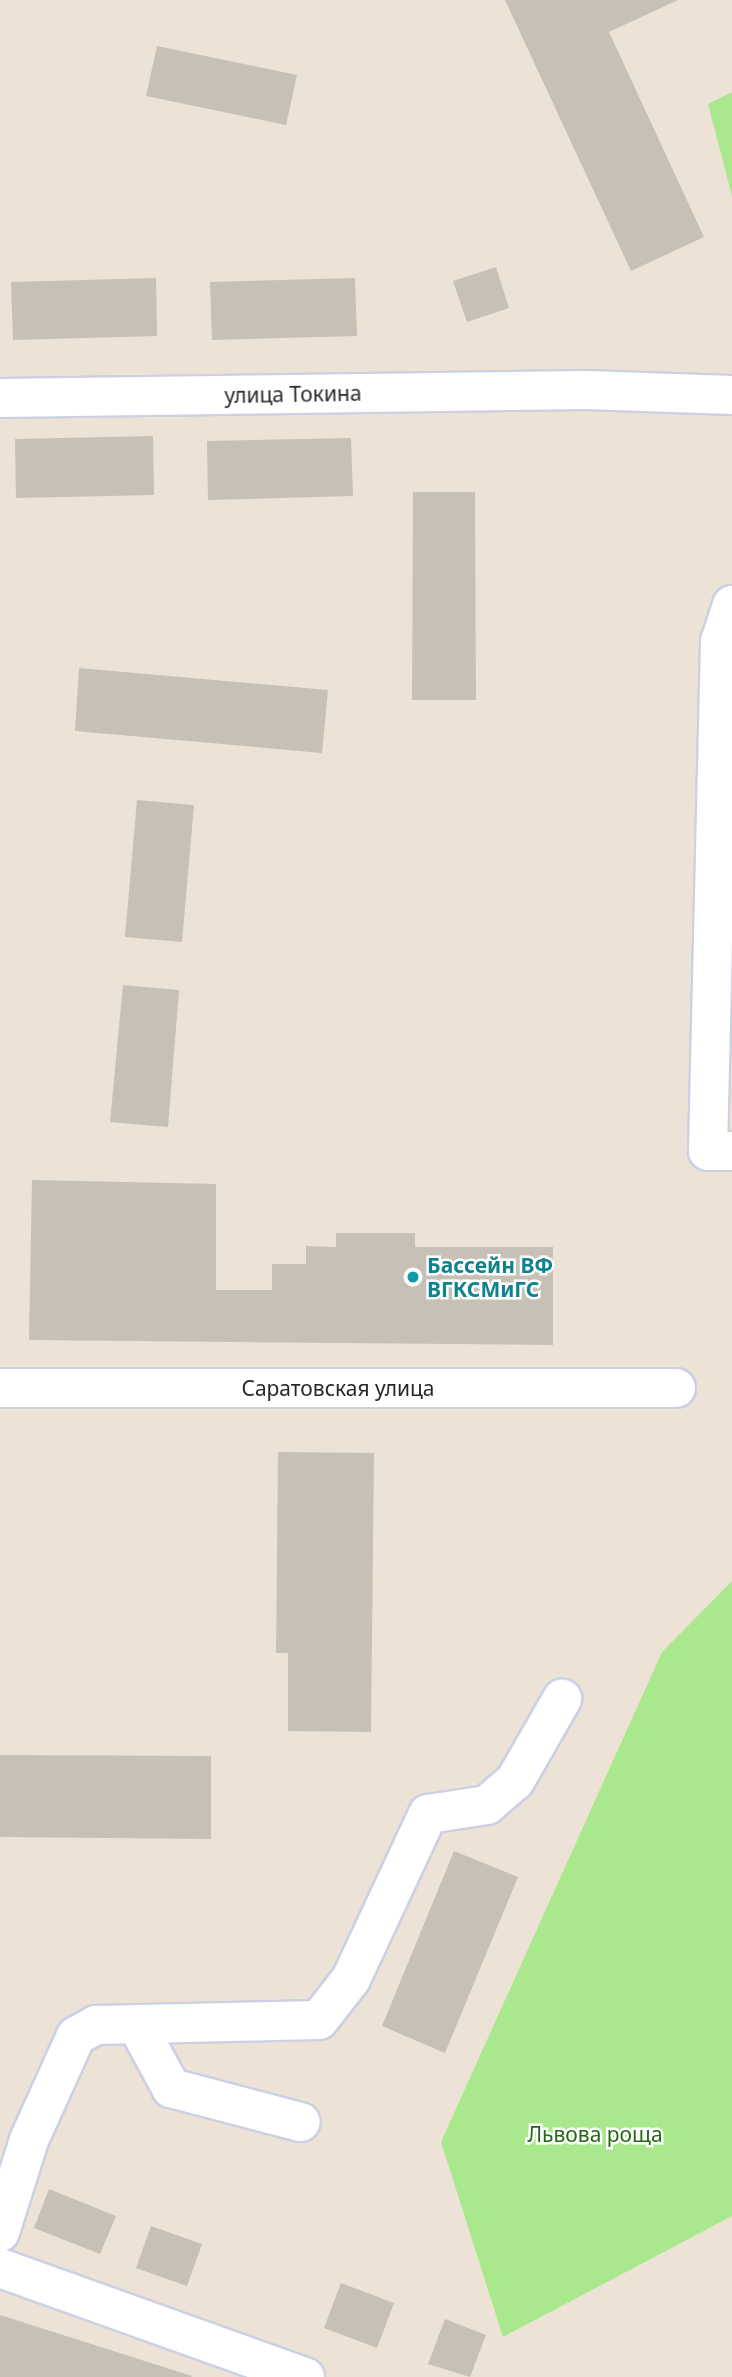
<!DOCTYPE html>
<meta charset="utf-8">
<style>
body{margin:0}
#map{position:relative;width:732px;height:2377px;overflow:hidden;background:#ece3d6;font-family:"Noto Sans",sans-serif}
div>[style]{position:absolute}
[style*='--x']{left:calc(var(--x)*1px);top:calc(var(--y)*1px);width:calc(var(--w)*1px);rotate:calc(var(--a)*1deg)}
.green>*{inset:0;background:#aae88d}
.building>*{inset:0;background:#c6c0b7}
.roads{filter:drop-shadow(2px 0 #ccd0e2) drop-shadow(-2px 0 #ccd0e2) drop-shadow(0 2px #ccd0e2) drop-shadow(0 -2px #ccd0e2)}
.minor>*{height:38px;margin:-19px;padding:0 19px;transform-origin:19px;border-radius:19px;background:#fff}
.dots>*{width:19px;height:19px;translate:-50% -50%;box-sizing:border-box;border:4px solid #fff;border-radius:50%}
span{translate:-50% -50%;white-space:nowrap;text-align:center;line-height:1.15;-webkit-text-stroke:5px #fff;paint-order:stroke}
.street-label{font-size:21px;color:#272727}
.culture-label{font-size:21px;color:#0d838f;font-weight:700}
.left{translate:0 -50%;text-align:left}
.park-label{font-size:21px;color:#226912}
</style>
<div id="map">
<div class="green">
<div style="clip-path:polygon(732px 92px,732px 196px,708px 104px)"></div>
<div style="clip-path:polygon(732px 1581px,732px 2216px,503px 2337px,441px 2142px,662px 1652px)"></div>
</div>
<div class="building">
<div style="clip-path:polygon(505px 0,678px 0,609px 32px,704px 237px,631px 271px)"></div>
<div style="clip-path:polygon(157px 46px,297px 75px,286px 125px,146px 96px)"></div>
<div style="clip-path:polygon(496px 267px,509px 308px,467px 322px,453px 281px)"></div>
<div style="clip-path:polygon(156px 278px,157px 336px,13px 340px,11px 282px)"></div>
<div style="clip-path:polygon(355px 278px,357px 336px,212px 340px,210px 282px)"></div>
<div style="clip-path:polygon(153px 436px,154px 495px,16px 498px,15px 439px)"></div>
<div style="clip-path:polygon(351px 438px,353px 496px,208px 500px,207px 441px)"></div>
<div style="clip-path:polygon(413px 492px,475px 492px,476px 700px,412px 700px)"></div>
<div style="clip-path:polygon(79px 668px,328px 690px,322px 753px,75px 731px)"></div>
<div style="clip-path:polygon(137px 800px,194px 805px,182px 942px,125px 937px)"></div>
<div style="clip-path:polygon(123px 985px,179px 990px,168px 1127px,110px 1122px)"></div>
<div style="clip-path:polygon(32px 1180px,216px 1184px,216px 1290px,272px 1290px,272px 1264px,306px 1264px,306px 1246px,336px 1247px,336px 1233px,415px 1233px,415px 1247px,553px 1247px,553px 1345px,29px 1340px)"></div>
<div style="clip-path:polygon(278px 1452px,374px 1453px,371px 1732px,288px 1731px,288px 1653px,276px 1653px)"></div>
<div style="clip-path:polygon(0 1755px,211px 1756px,211px 1839px,0 1837px)"></div>
<div style="clip-path:polygon(454px 1851px,518px 1877px,445px 2053px,382px 2026px)"></div>
<div style="clip-path:polygon(49px 2189px,116px 2216px,100px 2254px,34px 2228px)"></div>
<div style="clip-path:polygon(151px 2226px,202px 2244px,187px 2286px,136px 2268px)"></div>
<div style="clip-path:polygon(341px 2283px,394px 2303px,377px 2348px,324px 2328px)"></div>
<div style="clip-path:polygon(0 2315px,192px 2376px,191px 2377px,0 2377px)"></div>
<div style="clip-path:polygon(445px 2319px,486px 2335px,470px 2377px,428px 2364px)"></div>
</div>
<div class="roads">
<div class="minor">
<div style="--x:0;--y:398;--w:586;--a:-0.78"></div>
<div style="--x:586;--y:390;--w:146;--a:2"></div>
<div style="--x:732;--y:605;--w:38;--a:108"></div>
<div style="--x:720;--y:641;--w:510;--a:91.35"></div>
<div style="--x:708;--y:1151;--w:24;--a:0"></div>
<div style="--x:0;--y:1388;--w:676;--a:0"></div>
<div style="--x:137;--y:2025;--w:72;--a:61.6"></div>
<div style="--x:171;--y:2088;--w:134;--a:14.7"></div>
<div style="--x:0;--y:2232;--w:96;--a:-72.5"></div>
<div style="--x:29;--y:2140;--w:114;--a:-65.7"></div>
<div style="--x:76;--y:2036;--w:23;--a:-29"></div>
<div style="--x:96;--y:2025;--w:223;--a:-1.3"></div>
<div style="--x:319;--y:2020;--w:52;--a:-52"></div>
<div style="--x:351;--y:1979;--w:182;--a:-65"></div>
<div style="--x:428;--y:1814;--w:60;--a:-8.7"></div>
<div style="--x:487;--y:1805;--w:37;--a:-41"></div>
<div style="--x:515;--y:1781;--w:95;--a:-60.2"></div>
<div style="--x:0;--y:2268;--w:324;--a:19.7"></div>
</div>
</div>
<div class="dots">
<div style="left:413px;top:1277px;background:#0f9aa8"></div>
</div>
<div class="street-label">
<span style="left:293px;top:394px;rotate:-1deg">улица Токина</span>
<span style="left:338px;top:1388px">Саратовская улица</span>
</div>
<div class="culture-label">
<span class="left" style="left:427px;top:1277px">Бассейн ВФ<br>ВГКСМиГС</span>
</div>
<div class="park-label">
<span style="left:595px;top:2134px">Львова роща</span>
</div>
</div>
